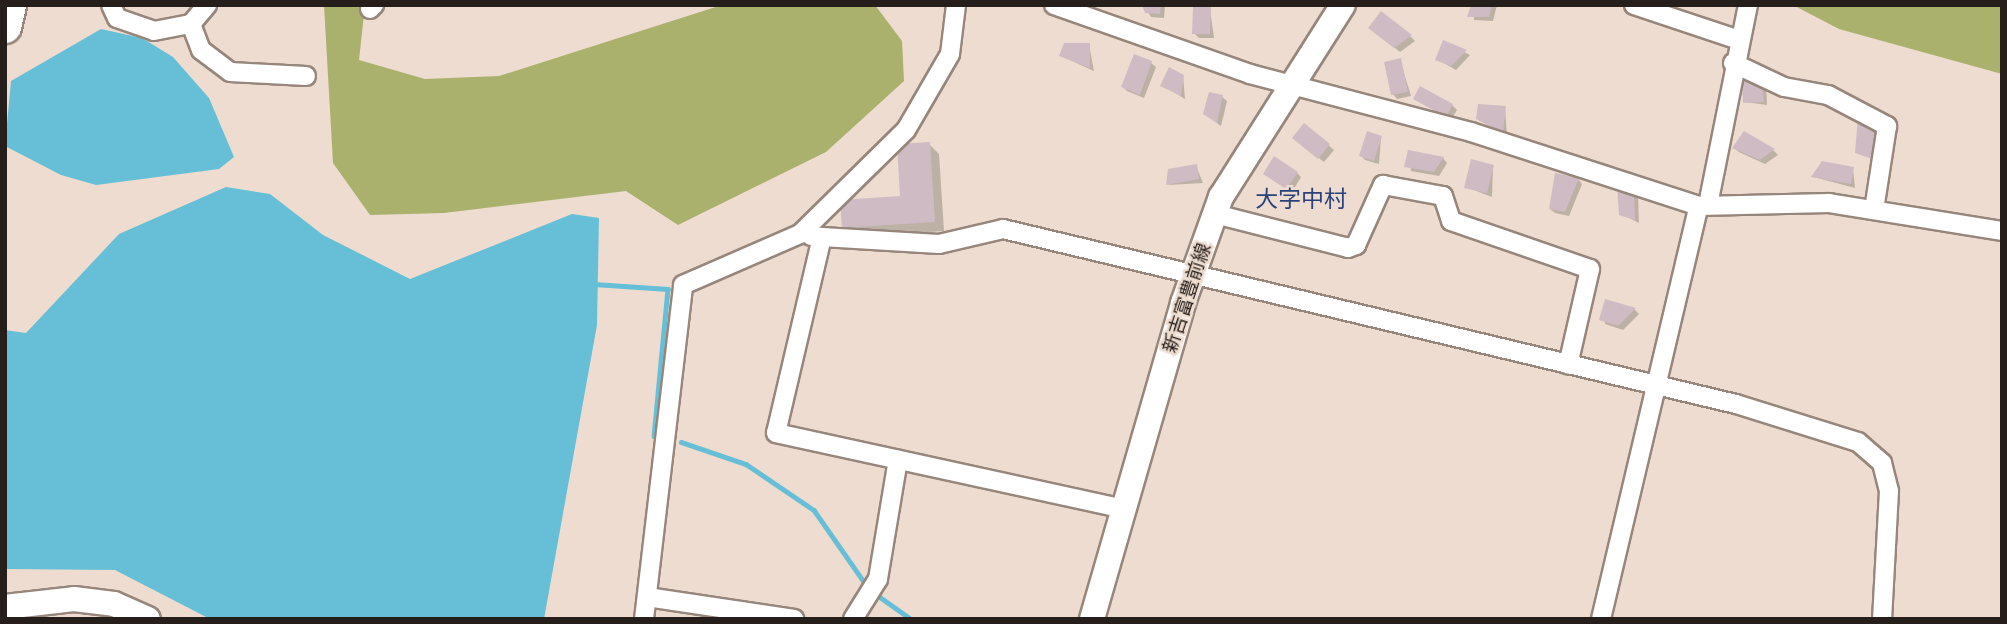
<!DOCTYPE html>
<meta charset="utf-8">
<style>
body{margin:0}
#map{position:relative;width:2007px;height:624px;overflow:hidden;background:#eddccf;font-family:Arial,"Noto Sans JP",sans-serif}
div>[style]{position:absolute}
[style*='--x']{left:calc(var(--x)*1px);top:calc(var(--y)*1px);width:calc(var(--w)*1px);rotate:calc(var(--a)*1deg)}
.forest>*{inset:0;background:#aab16c}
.water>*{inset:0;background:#67bfd7}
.shadow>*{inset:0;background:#0003}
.stream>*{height:4.5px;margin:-2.25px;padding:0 2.25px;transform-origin:2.25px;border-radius:2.25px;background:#67bfd7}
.building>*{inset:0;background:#cfbbc4}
.roads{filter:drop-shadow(2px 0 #96867b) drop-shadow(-2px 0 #96867b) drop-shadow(0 2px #96867b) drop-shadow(0 -2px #96867b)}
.street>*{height:18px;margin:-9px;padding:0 9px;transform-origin:9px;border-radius:9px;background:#fff}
.secondary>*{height:24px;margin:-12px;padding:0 12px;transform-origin:12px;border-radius:12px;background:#fff}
.highway>*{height:32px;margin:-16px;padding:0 16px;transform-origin:16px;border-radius:16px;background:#fff}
span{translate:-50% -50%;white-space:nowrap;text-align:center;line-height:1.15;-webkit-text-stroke:5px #eddccf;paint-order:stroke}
.street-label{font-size:19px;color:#251e1a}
.quarter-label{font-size:23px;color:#2a427a}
.frame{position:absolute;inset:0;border:7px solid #251e1a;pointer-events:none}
</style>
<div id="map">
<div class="forest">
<div style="clip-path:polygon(324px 5px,365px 5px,359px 60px,425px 79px,499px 76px,722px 5px,875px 5px,902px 41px,904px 81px,826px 152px,678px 225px,626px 191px,444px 213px,370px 215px,333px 163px)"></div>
<div style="clip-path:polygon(1793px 5px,2002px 5px,2002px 74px,1839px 29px)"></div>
</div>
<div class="water">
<div style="clip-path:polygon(101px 29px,142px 38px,173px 57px,209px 98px,234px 157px,219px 169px,96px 185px,61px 175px,5px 146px,11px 81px)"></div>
<div style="clip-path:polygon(226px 187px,270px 194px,323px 235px,410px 279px,572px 214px,599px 218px,597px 325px,544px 619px,210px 619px,115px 570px,5px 569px,5px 330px,26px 333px,119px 234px)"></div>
</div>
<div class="shadow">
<div style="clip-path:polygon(1144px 5px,1165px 5px,1164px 18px,1151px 17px)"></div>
<div style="clip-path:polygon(1473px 5px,1497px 5px,1493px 21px,1474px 20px)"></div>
<div style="clip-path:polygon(1210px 9px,1214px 38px,1199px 38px,1194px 33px)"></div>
<div style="clip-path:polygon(1382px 14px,1411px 37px,1415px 41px,1400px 52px,1375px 32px)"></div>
<div style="clip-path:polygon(1444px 42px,1470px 55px,1456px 70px,1437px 59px)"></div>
<div style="clip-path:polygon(1089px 45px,1094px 71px,1061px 56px)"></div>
<div style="clip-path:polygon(1400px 60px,1411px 96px,1397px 99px,1393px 94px)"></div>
<div style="clip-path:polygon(1151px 63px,1156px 67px,1144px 98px,1127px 91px,1123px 87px)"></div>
<div style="clip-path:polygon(1183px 76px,1185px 99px,1162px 85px)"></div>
<div style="clip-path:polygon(1744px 81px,1766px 84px,1767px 105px,1745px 102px)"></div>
<div style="clip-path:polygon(1222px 97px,1227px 101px,1221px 126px,1210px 118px)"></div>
<div style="clip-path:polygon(1415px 99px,1452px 105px,1457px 110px,1451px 120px)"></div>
<div style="clip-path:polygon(1505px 108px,1507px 136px,1478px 119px)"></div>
<div style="clip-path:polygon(1304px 125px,1334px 150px,1324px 162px,1298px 142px)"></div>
<div style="clip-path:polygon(1744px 133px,1774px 151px,1778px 155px,1765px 164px,1739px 152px,1734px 148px)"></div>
<div style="clip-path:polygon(1381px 137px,1379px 164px,1365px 160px,1361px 155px)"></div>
<div style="clip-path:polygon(929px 144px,939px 154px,944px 231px,853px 237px,844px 228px,902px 198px)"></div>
<div style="clip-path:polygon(1409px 152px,1443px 158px,1447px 163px,1439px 176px,1411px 171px)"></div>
<div style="clip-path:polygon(1196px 166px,1203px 183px,1168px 185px)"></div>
<div style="clip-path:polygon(1493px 167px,1492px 197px,1466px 187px)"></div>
<div style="clip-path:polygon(1853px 169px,1855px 188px,1814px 177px)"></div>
<div style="clip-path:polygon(1297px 173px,1301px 177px,1292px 192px,1270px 178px)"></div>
<div style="clip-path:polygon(1578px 179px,1582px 184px,1569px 216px,1555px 213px,1550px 209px)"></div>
<div style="clip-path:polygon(1633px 192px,1638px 197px,1639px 223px,1621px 214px)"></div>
<div style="clip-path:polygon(1607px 301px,1635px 310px,1639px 314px,1623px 330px,1605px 324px)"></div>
</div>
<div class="stream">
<div style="--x:594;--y:284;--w:74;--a:3.9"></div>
<div style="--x:668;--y:289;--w:148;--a:95.4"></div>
<div style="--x:681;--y:442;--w:69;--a:18.7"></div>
<div style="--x:746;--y:464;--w:82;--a:34.1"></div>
<div style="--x:814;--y:510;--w:93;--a:55.1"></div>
<div style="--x:873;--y:592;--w:47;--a:35.4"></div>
</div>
<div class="building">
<div style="clip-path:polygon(1142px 5px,1161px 5px,1160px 14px,1145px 13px)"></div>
<div style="clip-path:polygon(1471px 5px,1492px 5px,1489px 17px,1467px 17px)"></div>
<div style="clip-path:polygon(1193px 7px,1211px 7px,1210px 34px,1192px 34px)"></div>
<div style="clip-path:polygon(1381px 11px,1412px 35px,1394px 48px,1368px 28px)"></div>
<div style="clip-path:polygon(1443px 40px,1467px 50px,1451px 66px,1435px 60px)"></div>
<div style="clip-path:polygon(1064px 43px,1090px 43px,1090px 68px,1059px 56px)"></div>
<div style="clip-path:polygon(1134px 54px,1152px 61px,1140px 95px,1121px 87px)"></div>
<div style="clip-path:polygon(1401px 58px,1408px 92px,1391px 95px,1384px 62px)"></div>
<div style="clip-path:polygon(1169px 67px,1184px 75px,1181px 96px,1160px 86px)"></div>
<div style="clip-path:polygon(1762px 78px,1764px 102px,1743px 103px,1742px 79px)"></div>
<div style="clip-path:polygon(1420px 86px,1453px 104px,1446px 117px,1413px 99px)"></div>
<div style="clip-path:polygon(1209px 92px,1223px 95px,1217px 123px,1203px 114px)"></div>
<div style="clip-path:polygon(1478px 104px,1506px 106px,1503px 133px,1476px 119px)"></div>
<div style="clip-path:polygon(1858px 117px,1877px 127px,1878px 161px,1855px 153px)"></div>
<div style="clip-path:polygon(1304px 123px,1330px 144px,1318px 159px,1292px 138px)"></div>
<div style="clip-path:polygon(1367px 131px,1382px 136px,1374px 161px,1359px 156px)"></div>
<div style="clip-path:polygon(1744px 131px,1775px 149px,1760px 160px,1732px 148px)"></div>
<div style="clip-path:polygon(930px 142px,935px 222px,842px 228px,840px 200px,900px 196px,897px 144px)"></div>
<div style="clip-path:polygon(1408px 150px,1444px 157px,1434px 172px,1404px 167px)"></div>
<div style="clip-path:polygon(1274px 156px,1298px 172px,1286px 189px,1263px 174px)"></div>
<div style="clip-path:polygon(1471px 159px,1494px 165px,1487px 193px,1464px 188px)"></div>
<div style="clip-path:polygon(1822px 161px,1854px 167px,1851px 184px,1811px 177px)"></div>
<div style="clip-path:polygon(1197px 164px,1199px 179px,1166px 185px,1168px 169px)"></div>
<div style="clip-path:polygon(1555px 173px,1579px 178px,1565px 212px,1549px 209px)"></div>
<div style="clip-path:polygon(1617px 186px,1634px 190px,1635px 220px,1619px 215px)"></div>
<div style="clip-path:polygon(1605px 299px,1636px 308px,1618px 326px,1599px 320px)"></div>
</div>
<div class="roads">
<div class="street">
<div style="--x:111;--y:5;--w:14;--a:65"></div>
<div style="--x:117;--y:18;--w:39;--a:19"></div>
<div style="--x:154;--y:31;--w:38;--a:-11"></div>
<div style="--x:191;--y:24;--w:25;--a:-50"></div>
<div style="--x:1054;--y:5;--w:208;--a:19.4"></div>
<div style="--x:1250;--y:74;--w:228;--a:14.7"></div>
<div style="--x:1471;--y:132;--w:240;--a:18"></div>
<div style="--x:1699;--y:206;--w:130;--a:-1.3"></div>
<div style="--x:1829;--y:203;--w:175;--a:9.2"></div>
<div style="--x:1634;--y:5;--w:108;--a:18.4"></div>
<div style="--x:370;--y:9;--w:6;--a:-45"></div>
<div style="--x:191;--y:24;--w:28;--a:69"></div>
<div style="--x:201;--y:50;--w:36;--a:37"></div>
<div style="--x:230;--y:72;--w:76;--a:3"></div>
<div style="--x:1733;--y:63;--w:56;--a:25.2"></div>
<div style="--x:1784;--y:87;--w:45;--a:10.3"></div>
<div style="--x:1828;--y:95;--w:67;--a:27.7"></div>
<div style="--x:1887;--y:126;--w:85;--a:98.8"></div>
<div style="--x:1708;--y:205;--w:204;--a:-78.7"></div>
<div style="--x:1215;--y:214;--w:137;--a:14.3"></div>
<div style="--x:1348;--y:248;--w:9;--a:-21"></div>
<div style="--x:1356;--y:245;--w:66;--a:-65.8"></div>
<div style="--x:1383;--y:185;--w:61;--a:10.4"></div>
<div style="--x:1443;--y:196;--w:26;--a:72"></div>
<div style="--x:1451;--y:221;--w:147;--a:19.1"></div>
<div style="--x:1590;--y:269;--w:98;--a:102.9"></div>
<div style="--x:811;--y:236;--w:11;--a:5"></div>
<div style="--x:822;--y:237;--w:201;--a:103.2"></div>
<div style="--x:776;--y:433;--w:357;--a:12.3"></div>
<div style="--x:822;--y:237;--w:117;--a:3.4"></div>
<div style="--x:939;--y:244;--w:66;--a:-13.2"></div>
<div style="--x:1003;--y:229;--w:754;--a:13.43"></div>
<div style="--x:1736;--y:404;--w:128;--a:17.3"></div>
<div style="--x:1858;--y:442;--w:32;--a:41"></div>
<div style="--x:1882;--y:463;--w:29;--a:76"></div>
<div style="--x:1889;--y:491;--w:128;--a:93.1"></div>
<div style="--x:647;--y:597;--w:149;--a:8.5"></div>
<div style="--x:644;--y:619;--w:336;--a:-83.3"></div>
<div style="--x:683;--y:285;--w:128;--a:-23.6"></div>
<div style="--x:800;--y:234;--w:148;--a:-44.5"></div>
<div style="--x:906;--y:130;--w:88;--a:-59.9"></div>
<div style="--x:950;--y:54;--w:49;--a:-83"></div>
<div style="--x:853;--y:619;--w:47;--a:-58"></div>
<div style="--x:878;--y:579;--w:121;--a:-80.5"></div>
<div style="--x:1601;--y:619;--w:424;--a:-76.7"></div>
</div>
<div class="secondary">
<div style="--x:5;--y:607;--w:69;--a:-6.6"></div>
<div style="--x:74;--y:599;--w:40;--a:7.1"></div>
<div style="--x:114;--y:604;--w:37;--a:24"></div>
<div style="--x:1092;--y:619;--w:329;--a:-73.9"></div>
<div style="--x:1183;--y:303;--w:113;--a:-70.3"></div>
<div style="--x:1221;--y:197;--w:227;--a:-57.6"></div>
</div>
<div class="highway">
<div style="--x:5;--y:27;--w:23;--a:-77"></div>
</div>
</div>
<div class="street-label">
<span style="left:1187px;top:298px;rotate:-72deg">新吉富豊前線</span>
</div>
<div class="quarter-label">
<span style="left:1301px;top:199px">大字中村</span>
</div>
<div class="frame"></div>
</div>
